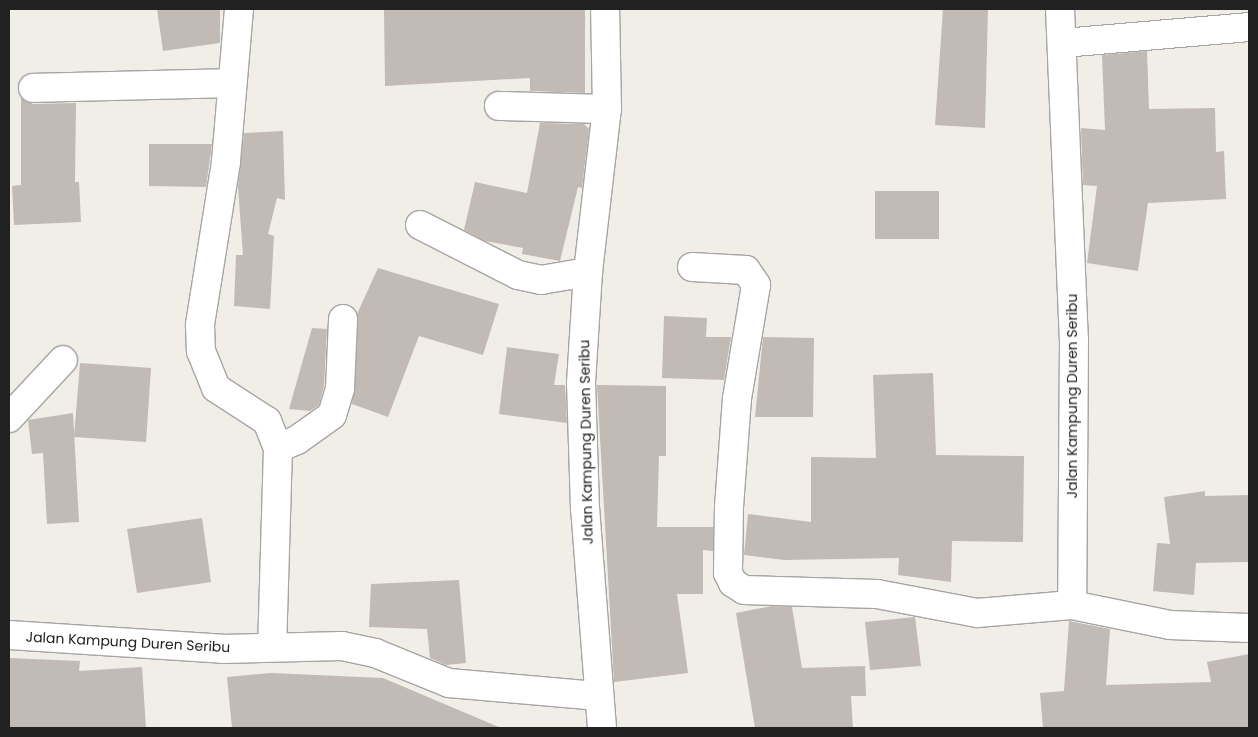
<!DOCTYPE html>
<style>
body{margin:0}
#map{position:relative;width:1258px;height:737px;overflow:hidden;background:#f1eee8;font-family:Poppins,sans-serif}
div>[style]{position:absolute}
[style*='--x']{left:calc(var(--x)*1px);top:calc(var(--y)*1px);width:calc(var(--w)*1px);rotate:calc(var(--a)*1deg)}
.building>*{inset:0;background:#c1bab5}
.roads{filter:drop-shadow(1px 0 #a5a5a5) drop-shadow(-1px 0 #a5a5a5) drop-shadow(0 1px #a5a5a5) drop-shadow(0 -1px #a5a5a5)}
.minor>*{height:28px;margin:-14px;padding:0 14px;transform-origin:14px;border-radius:14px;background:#fff}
span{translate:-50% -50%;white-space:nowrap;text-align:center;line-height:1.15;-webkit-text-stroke:4px #fff;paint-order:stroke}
.street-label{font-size:14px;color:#212121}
.frame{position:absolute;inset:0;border:10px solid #212121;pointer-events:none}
</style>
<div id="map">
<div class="building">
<div style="clip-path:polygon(157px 9px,220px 9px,220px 43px,163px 51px)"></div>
<div style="clip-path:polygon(384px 9px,585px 10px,585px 93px,530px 91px,530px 78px,385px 86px)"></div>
<div style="clip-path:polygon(943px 9px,988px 9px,985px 128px,935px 125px)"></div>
<div style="clip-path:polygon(1147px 51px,1149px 109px,1215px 108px,1216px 152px,1224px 151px,1226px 199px,1148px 203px,1138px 271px,1087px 263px,1097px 186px,1083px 185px,1081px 128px,1105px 130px,1102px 55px)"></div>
<div style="clip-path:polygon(21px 97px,33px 104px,76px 103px,75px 182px,79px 182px,81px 222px,14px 225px,12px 186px,21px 185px)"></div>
<div style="clip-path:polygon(540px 123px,584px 124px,589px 129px,582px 188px,578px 187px,560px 261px,522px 254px,523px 248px,485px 241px,464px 230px,475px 182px,527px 193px)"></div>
<div style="clip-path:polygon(283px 131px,285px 200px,277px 198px,268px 234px,274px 236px,270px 309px,234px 306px,236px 255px,243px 255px,238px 187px,244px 133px)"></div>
<div style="clip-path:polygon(149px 144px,212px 144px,206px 187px,149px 186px)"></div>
<div style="clip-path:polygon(875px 191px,939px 191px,939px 239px,875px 239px)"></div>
<div style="clip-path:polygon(378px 268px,499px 304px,483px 355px,419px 336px,388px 417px,352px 404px,357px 314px)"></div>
<div style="clip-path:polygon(664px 316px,707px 318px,706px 337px,731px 337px,724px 380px,662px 378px)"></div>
<div style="clip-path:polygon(312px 328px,327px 329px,324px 386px,319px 405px,310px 411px,289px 409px)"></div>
<div style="clip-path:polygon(763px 337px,814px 338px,813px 417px,755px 417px)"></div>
<div style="clip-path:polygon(507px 347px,559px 354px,554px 385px,565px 385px,567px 423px,499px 414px)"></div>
<div style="clip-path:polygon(80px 363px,151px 368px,146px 442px,74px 437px)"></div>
<div style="clip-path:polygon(933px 373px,936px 455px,1024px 456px,1023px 542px,952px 541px,951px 582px,898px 575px,899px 558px,784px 560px,744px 555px,748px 514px,811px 522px,811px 457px,876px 458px,873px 375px)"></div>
<div style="clip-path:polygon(597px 385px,666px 386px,666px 456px,659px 456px,657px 527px,713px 527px,713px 551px,703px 550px,703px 594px,677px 594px,688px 673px,614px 682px)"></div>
<div style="clip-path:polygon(73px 413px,79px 522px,47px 524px,43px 453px,32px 454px,28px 420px)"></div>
<div style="clip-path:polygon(1205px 491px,1205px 496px,1249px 495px,1249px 562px,1196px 563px,1194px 595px,1153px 591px,1157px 543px,1170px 544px,1164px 497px)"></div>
<div style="clip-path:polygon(202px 518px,211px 582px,137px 593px,127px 529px)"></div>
<div style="clip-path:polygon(459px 580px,466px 663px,446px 665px,430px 658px,427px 629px,369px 627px,371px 584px)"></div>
<div style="clip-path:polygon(772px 606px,792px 607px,802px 668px,865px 666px,866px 696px,851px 696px,853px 728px,755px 728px,736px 613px)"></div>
<div style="clip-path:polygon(915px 617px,921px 666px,870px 670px,865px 622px)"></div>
<div style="clip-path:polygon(1069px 621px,1110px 629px,1106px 685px,1211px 682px,1207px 662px,1249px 654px,1249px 728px,1043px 728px,1040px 693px,1064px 691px)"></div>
<div style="clip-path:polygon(9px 658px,80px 661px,79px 671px,142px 667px,146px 728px,9px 728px)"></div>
<div style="clip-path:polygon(271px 673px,383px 678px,501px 728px,232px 728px,227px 677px)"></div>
</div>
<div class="roads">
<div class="minor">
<div style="--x:239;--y:9;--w:154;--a:94.9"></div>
<div style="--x:226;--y:162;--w:165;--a:99.1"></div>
<div style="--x:200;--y:325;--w:26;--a:88"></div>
<div style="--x:201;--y:351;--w:40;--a:68"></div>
<div style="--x:216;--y:388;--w:61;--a:32.9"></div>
<div style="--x:267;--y:421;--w:29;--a:68"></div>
<div style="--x:278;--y:448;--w:197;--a:91.7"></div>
<div style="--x:1060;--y:9;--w:331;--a:87.6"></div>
<div style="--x:1074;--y:340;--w:265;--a:90.4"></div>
<div style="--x:1072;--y:605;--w:100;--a:11.5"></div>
<div style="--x:1170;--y:625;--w:79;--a:2.2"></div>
<div style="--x:1063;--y:43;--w:187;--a:-4.9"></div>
<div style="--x:33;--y:88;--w:198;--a:-1.4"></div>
<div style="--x:499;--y:106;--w:108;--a:1.6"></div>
<div style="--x:420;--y:225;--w:110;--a:27"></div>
<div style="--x:518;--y:275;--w:24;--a:12"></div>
<div style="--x:541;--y:280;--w:48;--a:-9.7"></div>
<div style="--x:692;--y:267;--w:54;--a:3.2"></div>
<div style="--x:746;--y:270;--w:18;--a:56"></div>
<div style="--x:756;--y:285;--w:115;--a:99.5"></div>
<div style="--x:737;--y:398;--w:109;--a:94.2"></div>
<div style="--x:729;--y:507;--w:66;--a:90.9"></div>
<div style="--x:728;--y:573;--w:11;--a:63"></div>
<div style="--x:733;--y:583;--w:13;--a:32"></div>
<div style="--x:744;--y:590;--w:133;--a:1.7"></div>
<div style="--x:877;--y:594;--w:102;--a:10.8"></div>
<div style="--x:977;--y:613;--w:95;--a:-4.8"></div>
<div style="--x:9;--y:418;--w:79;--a:-47"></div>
<div style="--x:278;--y:448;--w:21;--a:-23"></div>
<div style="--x:297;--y:440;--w:43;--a:-35.5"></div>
<div style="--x:332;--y:415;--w:27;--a:-73"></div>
<div style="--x:340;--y:389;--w:70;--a:-87.5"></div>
<div style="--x:9;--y:635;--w:214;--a:3.7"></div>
<div style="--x:223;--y:649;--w:119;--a:-1.4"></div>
<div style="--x:342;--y:646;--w:34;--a:12"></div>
<div style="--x:375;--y:653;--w:80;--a:22.1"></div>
<div style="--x:449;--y:683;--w:151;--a:5"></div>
<div style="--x:602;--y:728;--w:220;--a:-94.4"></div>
<div style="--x:585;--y:509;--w:126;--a:-91.8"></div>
<div style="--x:581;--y:383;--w:111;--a:-86.4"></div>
<div style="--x:588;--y:272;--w:164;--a:-83.4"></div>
<div style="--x:607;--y:109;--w:100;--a:-91.1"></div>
</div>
</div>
<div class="street-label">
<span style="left:1072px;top:396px;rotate:-90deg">Jalan Kampung Duren Seribu</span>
<span style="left:586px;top:442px;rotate:-91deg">Jalan Kampung Duren Seribu</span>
<span style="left:128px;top:642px;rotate:3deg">Jalan Kampung Duren Seribu</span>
</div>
<div class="frame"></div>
</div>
